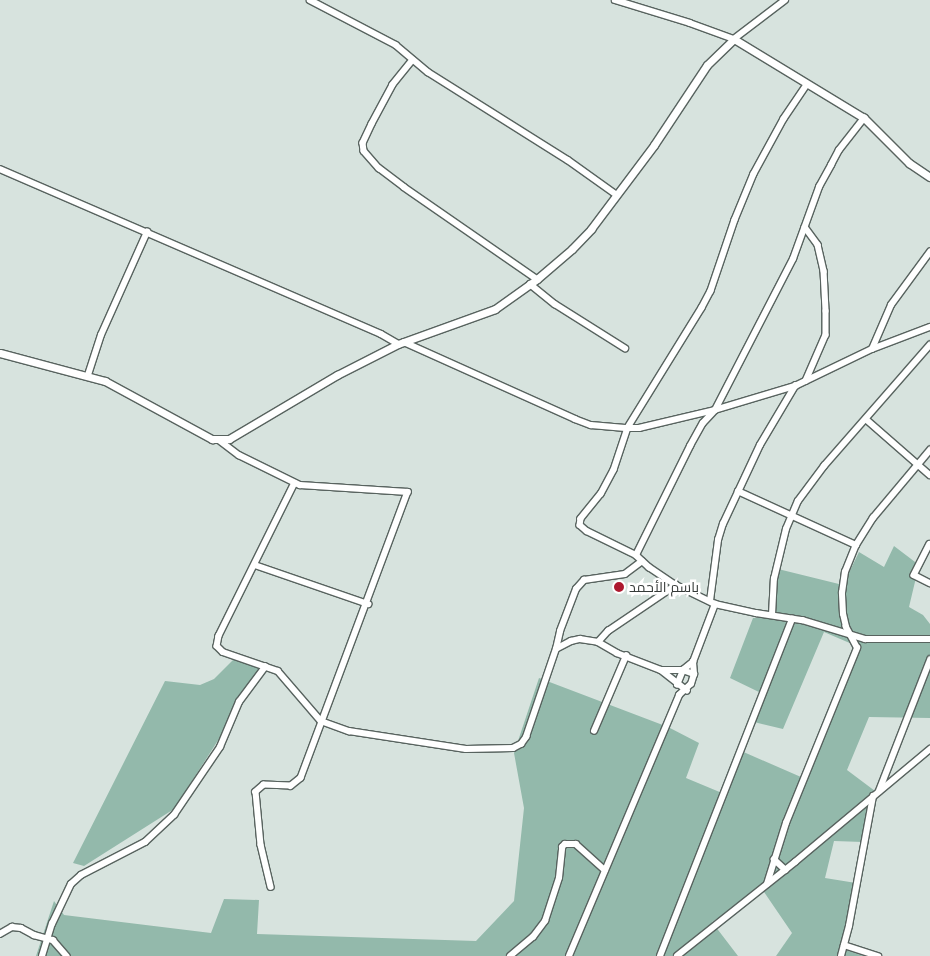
<!DOCTYPE html>
<meta charset="utf-8">
<style>
body{margin:0}
#map{position:relative;width:930px;height:956px;overflow:hidden;background:#d7e3de;font-family:Helvetica,Cairo,sans-serif}
div>[style]{position:absolute}
[style*='--x']{left:calc(var(--x)*1px);top:calc(var(--y)*1px);width:calc(var(--w)*1px);rotate:calc(var(--a)*1deg)}
.green>*{inset:0;background:#93b9ab}
.roads{filter:drop-shadow(1px 0 #58635f) drop-shadow(-1px 0 #58635f) drop-shadow(0 1px #58635f) drop-shadow(0 -1px #58635f)}
.minor>*{height:5.5px;margin:-2.75px;padding:0 2.75px;transform-origin:2.75px;border-radius:2.75px;background:#fff}
.tertiary>*{height:7px;margin:-3.5px;padding:0 3.5px;transform-origin:3.5px;border-radius:3.5px;background:#fff}
.dots>*{width:14px;height:14px;translate:-50% -50%;box-sizing:border-box;border:2px solid #fff;border-radius:50%}
span{translate:-50% -50%;white-space:nowrap;text-align:center;line-height:1.15;-webkit-text-stroke:5px #fff;paint-order:stroke}
.poi-label{font-size:14px;color:#353a38}
.left{translate:0 -50%;text-align:left}
</style>
<div id="map">
<div class="green">
<div style="clip-path:polygon(894px 546px,919px 565px,909px 607px,923px 615px,930px 624px,930px 718px,869px 717px,847px 770px,875px 791px,863px 842px,834px 841px,825px 878px,856px 883px,843px 949px,864px 956px,776px 956px,792px 933px,762px 889px,712px 922px,738px 956px,36px 956px,54px 901px,64px 915px,211px 933px,224px 899px,259px 900px,257px 934px,476px 941px,514px 901px,524px 808px,514px 753px,539px 678px,668px 727px,699px 743px,686px 778px,722px 793px,739px 750px,801px 777px,859px 647px,824px 632px,783px 729px,750px 721px,761px 693px,730px 678px,753px 618px,772px 618px,778px 569px,843px 585px,859px 552px,884px 567px)"></div>
<div style="clip-path:polygon(236px 657px,267px 664px,174px 809px,84px 866px,73px 863px,165px 681px,200px 685px,214px 679px)"></div>
</div>
<div class="roads">
<div class="minor">
<div style="--x:310;--y:0;--w:97;--a:27.6"></div>
<div style="--x:396;--y:45;--w:42;--a:40.2"></div>
<div style="--x:428;--y:72;--w:165;--a:32.2"></div>
<div style="--x:568;--y:160;--w:60;--a:35.5"></div>
<div style="--x:615;--y:0;--w:78;--a:17"></div>
<div style="--x:690;--y:23;--w:47;--a:20"></div>
<div style="--x:734;--y:39;--w:64;--a:-37.4"></div>
<div style="--x:413;--y:60;--w:32;--a:129"></div>
<div style="--x:393;--y:85;--w:44;--a:118.3"></div>
<div style="--x:372;--y:124;--w:21;--a:115"></div>
<div style="--x:363;--y:143;--w:8;--a:83"></div>
<div style="--x:364;--y:151;--w:23;--a:49"></div>
<div style="--x:379;--y:168;--w:31;--a:37"></div>
<div style="--x:404;--y:187;--w:162;--a:34.7"></div>
<div style="--x:807;--y:85;--w:41;--a:124.1"></div>
<div style="--x:784;--y:119;--w:63;--a:118.6"></div>
<div style="--x:754;--y:174;--w:50;--a:112.4"></div>
<div style="--x:735;--y:220;--w:75;--a:108.7"></div>
<div style="--x:711;--y:291;--w:19;--a:118"></div>
<div style="--x:702;--y:308;--w:141;--a:121.7"></div>
<div style="--x:628;--y:428;--w:44;--a:108.4"></div>
<div style="--x:614;--y:470;--w:27;--a:118"></div>
<div style="--x:601;--y:494;--w:32;--a:129"></div>
<div style="--x:581;--y:519;--w:6;--a:99"></div>
<div style="--x:580;--y:525;--w:9;--a:41"></div>
<div style="--x:587;--y:531;--w:55;--a:26.1"></div>
<div style="--x:636;--y:555;--w:18;--a:43"></div>
<div style="--x:649;--y:567;--w:32;--a:34"></div>
<div style="--x:676;--y:585;--w:43;--a:26"></div>
<div style="--x:715;--y:604;--w:42;--a:12.4"></div>
<div style="--x:756;--y:613;--w:47;--a:8.7"></div>
<div style="--x:802;--y:620;--w:66;--a:16.8"></div>
<div style="--x:865;--y:639;--w:65;--a:0"></div>
<div style="--x:0;--y:169;--w:415;--a:23.4"></div>
<div style="--x:381;--y:334;--w:20;--a:30"></div>
<div style="--x:805;--y:227;--w:22;--a:54"></div>
<div style="--x:818;--y:245;--w:27;--a:77"></div>
<div style="--x:824;--y:271;--w:40;--a:87.1"></div>
<div style="--x:826;--y:311;--w:24;--a:90"></div>
<div style="--x:826;--y:335;--w:50;--a:113.5"></div>
<div style="--x:530;--y:284;--w:32;--a:39"></div>
<div style="--x:555;--y:304;--w:83;--a:32.2"></div>
<div style="--x:404;--y:342;--w:188;--a:24.2"></div>
<div style="--x:575;--y:419;--w:17;--a:21"></div>
<div style="--x:591;--y:425;--w:37;--a:5"></div>
<div style="--x:628;--y:428;--w:11;--a:0"></div>
<div style="--x:639;--y:428;--w:78;--a:-13.3"></div>
<div style="--x:715;--y:410;--w:84;--a:-16.7"></div>
<div style="--x:795;--y:386;--w:85;--a:-25.7"></div>
<div style="--x:872;--y:349;--w:62;--a:-20.8"></div>
<div style="--x:872;--y:349;--w:48;--a:-66.6"></div>
<div style="--x:891;--y:305;--w:66;--a:-53.7"></div>
<div style="--x:88;--y:375;--w:42;--a:-72"></div>
<div style="--x:101;--y:335;--w:113;--a:-65.9"></div>
<div style="--x:866;--y:419;--w:85;--a:41.2"></div>
<div style="--x:219;--y:440;--w:25;--a:37"></div>
<div style="--x:239;--y:455;--w:68;--a:26.2"></div>
<div style="--x:300;--y:485;--w:108;--a:3.7"></div>
<div style="--x:408;--y:492;--w:305;--a:110.5"></div>
<div style="--x:301;--y:778;--w:13;--a:141"></div>
<div style="--x:291;--y:786;--w:27;--a:-178"></div>
<div style="--x:264;--y:785;--w:11;--a:139"></div>
<div style="--x:256;--y:792;--w:53;--a:84.6"></div>
<div style="--x:261;--y:845;--w:43;--a:76.6"></div>
<div style="--x:295;--y:483;--w:171;--a:116.4"></div>
<div style="--x:219;--y:636;--w:10;--a:101"></div>
<div style="--x:217;--y:646;--w:8;--a:45"></div>
<div style="--x:223;--y:652;--w:58;--a:19.1"></div>
<div style="--x:278;--y:671;--w:66;--a:49.3"></div>
<div style="--x:321;--y:721;--w:30;--a:20"></div>
<div style="--x:349;--y:731;--w:118;--a:8.7"></div>
<div style="--x:466;--y:749;--w:47;--a:-1.2"></div>
<div style="--x:513;--y:748;--w:9;--a:-27"></div>
<div style="--x:521;--y:744;--w:9;--a:-54"></div>
<div style="--x:526;--y:737;--w:93;--a:-71.2"></div>
<div style="--x:556;--y:649;--w:18;--a:-77"></div>
<div style="--x:560;--y:631;--w:45;--a:-69.1"></div>
<div style="--x:576;--y:589;--w:12;--a:-48"></div>
<div style="--x:584;--y:580;--w:41;--a:-8.3"></div>
<div style="--x:625;--y:574;--w:21;--a:-37"></div>
<div style="--x:738;--y:491;--w:130;--a:24.6"></div>
<div style="--x:930;--y:544;--w:35;--a:117"></div>
<div style="--x:914;--y:575;--w:18;--a:27"></div>
<div style="--x:636;--y:555;--w:122;--a:-63.6"></div>
<div style="--x:690;--y:446;--w:26;--a:-61"></div>
<div style="--x:703;--y:423;--w:18;--a:-47"></div>
<div style="--x:715;--y:410;--w:170;--a:-62.7"></div>
<div style="--x:793;--y:259;--w:77;--a:-70.1"></div>
<div style="--x:819;--y:187;--w:25;--a:-61"></div>
<div style="--x:831;--y:165;--w:17;--a:-62"></div>
<div style="--x:839;--y:150;--w:41;--a:-52"></div>
<div style="--x:255;--y:565;--w:120;--a:19"></div>
<div style="--x:710;--y:601;--w:62;--a:-82.5"></div>
<div style="--x:718;--y:540;--w:17;--a:-73"></div>
<div style="--x:723;--y:524;--w:87;--a:-64.9"></div>
<div style="--x:760;--y:445;--w:69;--a:-59.3"></div>
<div style="--x:772;--y:615;--w:36;--a:-87"></div>
<div style="--x:774;--y:579;--w:51;--a:-76.5"></div>
<div style="--x:786;--y:529;--w:30;--a:-67"></div>
<div style="--x:798;--y:501;--w:44;--a:-53.4"></div>
<div style="--x:824;--y:466;--w:161;--a:-48.8"></div>
<div style="--x:598;--y:642;--w:15;--a:-48"></div>
<div style="--x:608;--y:631;--w:82;--a:-34.1"></div>
<div style="--x:556;--y:649;--w:17;--a:-28"></div>
<div style="--x:571;--y:641;--w:9;--a:-13"></div>
<div style="--x:580;--y:639;--w:18;--a:9"></div>
<div style="--x:598;--y:642;--w:22;--a:30"></div>
<div style="--x:617;--y:653;--w:47;--a:21.1"></div>
<div style="--x:661;--y:670;--w:33;--a:38"></div>
<div style="--x:661;--y:670;--w:22;--a:0"></div>
<div style="--x:683;--y:670;--w:12;--a:20"></div>
<div style="--x:677;--y:685;--w:16;--a:-68"></div>
<div style="--x:683;--y:670;--w:13;--a:-39"></div>
<div style="--x:594;--y:731;--w:82;--a:-66.9"></div>
<div style="--x:879;--y:791;--w:141;--a:-68.7"></div>
<div style="--x:774;--y:859;--w:16;--a:43"></div>
<div style="--x:767;--y:884;--w:64;--a:-72.7"></div>
<div style="--x:786;--y:823;--w:189;--a:-67.9"></div>
<div style="--x:857;--y:648;--w:24;--a:-118"></div>
<div style="--x:846;--y:627;--w:13;--a:-103"></div>
<div style="--x:843;--y:614;--w:21;--a:-93"></div>
<div style="--x:842;--y:593;--w:21;--a:-82"></div>
<div style="--x:845;--y:572;--w:29;--a:-68"></div>
<div style="--x:856;--y:545;--w:32;--a:-58"></div>
<div style="--x:873;--y:518;--w:89;--a:-50"></div>
<div style="--x:0;--y:934;--w:14;--a:-30"></div>
<div style="--x:12;--y:927;--w:9;--a:6"></div>
<div style="--x:21;--y:928;--w:15;--a:28"></div>
<div style="--x:34;--y:935;--w:20;--a:15"></div>
<div style="--x:53;--y:940;--w:21;--a:49"></div>
<div style="--x:844;--y:945;--w:36;--a:18"></div>
<div style="--x:42;--y:956;--w:34;--a:-73"></div>
<div style="--x:52;--y:924;--w:44;--a:-64.6"></div>
<div style="--x:71;--y:884;--w:13;--a:-42"></div>
<div style="--x:81;--y:875;--w:72;--a:-27.3"></div>
<div style="--x:145;--y:842;--w:40;--a:-43"></div>
<div style="--x:174;--y:815;--w:82;--a:-55.9"></div>
<div style="--x:220;--y:747;--w:49;--a:-67.1"></div>
<div style="--x:239;--y:702;--w:44;--a:-53.4"></div>
<div style="--x:510;--y:956;--w:30;--a:-40"></div>
<div style="--x:533;--y:937;--w:20;--a:-53"></div>
<div style="--x:545;--y:921;--w:45;--a:-72"></div>
<div style="--x:559;--y:878;--w:31;--a:-84"></div>
<div style="--x:562;--y:847;--w:4;--a:-45"></div>
<div style="--x:565;--y:844;--w:11;--a:0"></div>
<div style="--x:576;--y:844;--w:39;--a:42"></div>
<div style="--x:569;--y:956;--w:283;--a:-67.1"></div>
<div style="--x:679;--y:695;--w:16;--a:-43"></div>
<div style="--x:691;--y:684;--w:10;--a:-73"></div>
<div style="--x:694;--y:674;--w:12;--a:-95"></div>
<div style="--x:693;--y:662;--w:62;--a:-69.2"></div>
<div style="--x:660;--y:956;--w:362;--a:-68.6"></div>
<div style="--x:677;--y:956;--w:151;--a:-38.5"></div>
<div style="--x:795;--y:862;--w:176;--a:-39.9"></div>
<div style="--x:841;--y:956;--w:31;--a:-75"></div>
<div style="--x:849;--y:926;--w:132;--a:-79.5"></div>
</div>
<div class="tertiary">
<div style="--x:0;--y:353;--w:109;--a:14.9"></div>
<div style="--x:105;--y:381;--w:122;--a:28.5"></div>
<div style="--x:212;--y:439;--w:17;--a:0"></div>
<div style="--x:229;--y:439;--w:126;--a:-30.7"></div>
<div style="--x:337;--y:375;--w:68;--a:-26.9"></div>
<div style="--x:398;--y:344;--w:103;--a:-19.8"></div>
<div style="--x:495;--y:309;--w:52;--a:-35.5"></div>
<div style="--x:537;--y:279;--w:46;--a:-40.6"></div>
<div style="--x:572;--y:249;--w:28;--a:-46"></div>
<div style="--x:591;--y:229;--w:105;--a:-53.1"></div>
<div style="--x:654;--y:145;--w:96;--a:-56.5"></div>
<div style="--x:707;--y:65;--w:37;--a:-44"></div>
<div style="--x:734;--y:39;--w:152;--a:31.3"></div>
<div style="--x:864;--y:118;--w:64;--a:45"></div>
<div style="--x:909;--y:163;--w:25;--a:34"></div>
</div>
</div>
<div class="dots">
<div style="left:619px;top:587px;background:#ad192f"></div>
</div>
<div class="poi-label">
<span class="left" style="left:629px;top:587px">باسم الأحمد</span>
</div>
</div>
